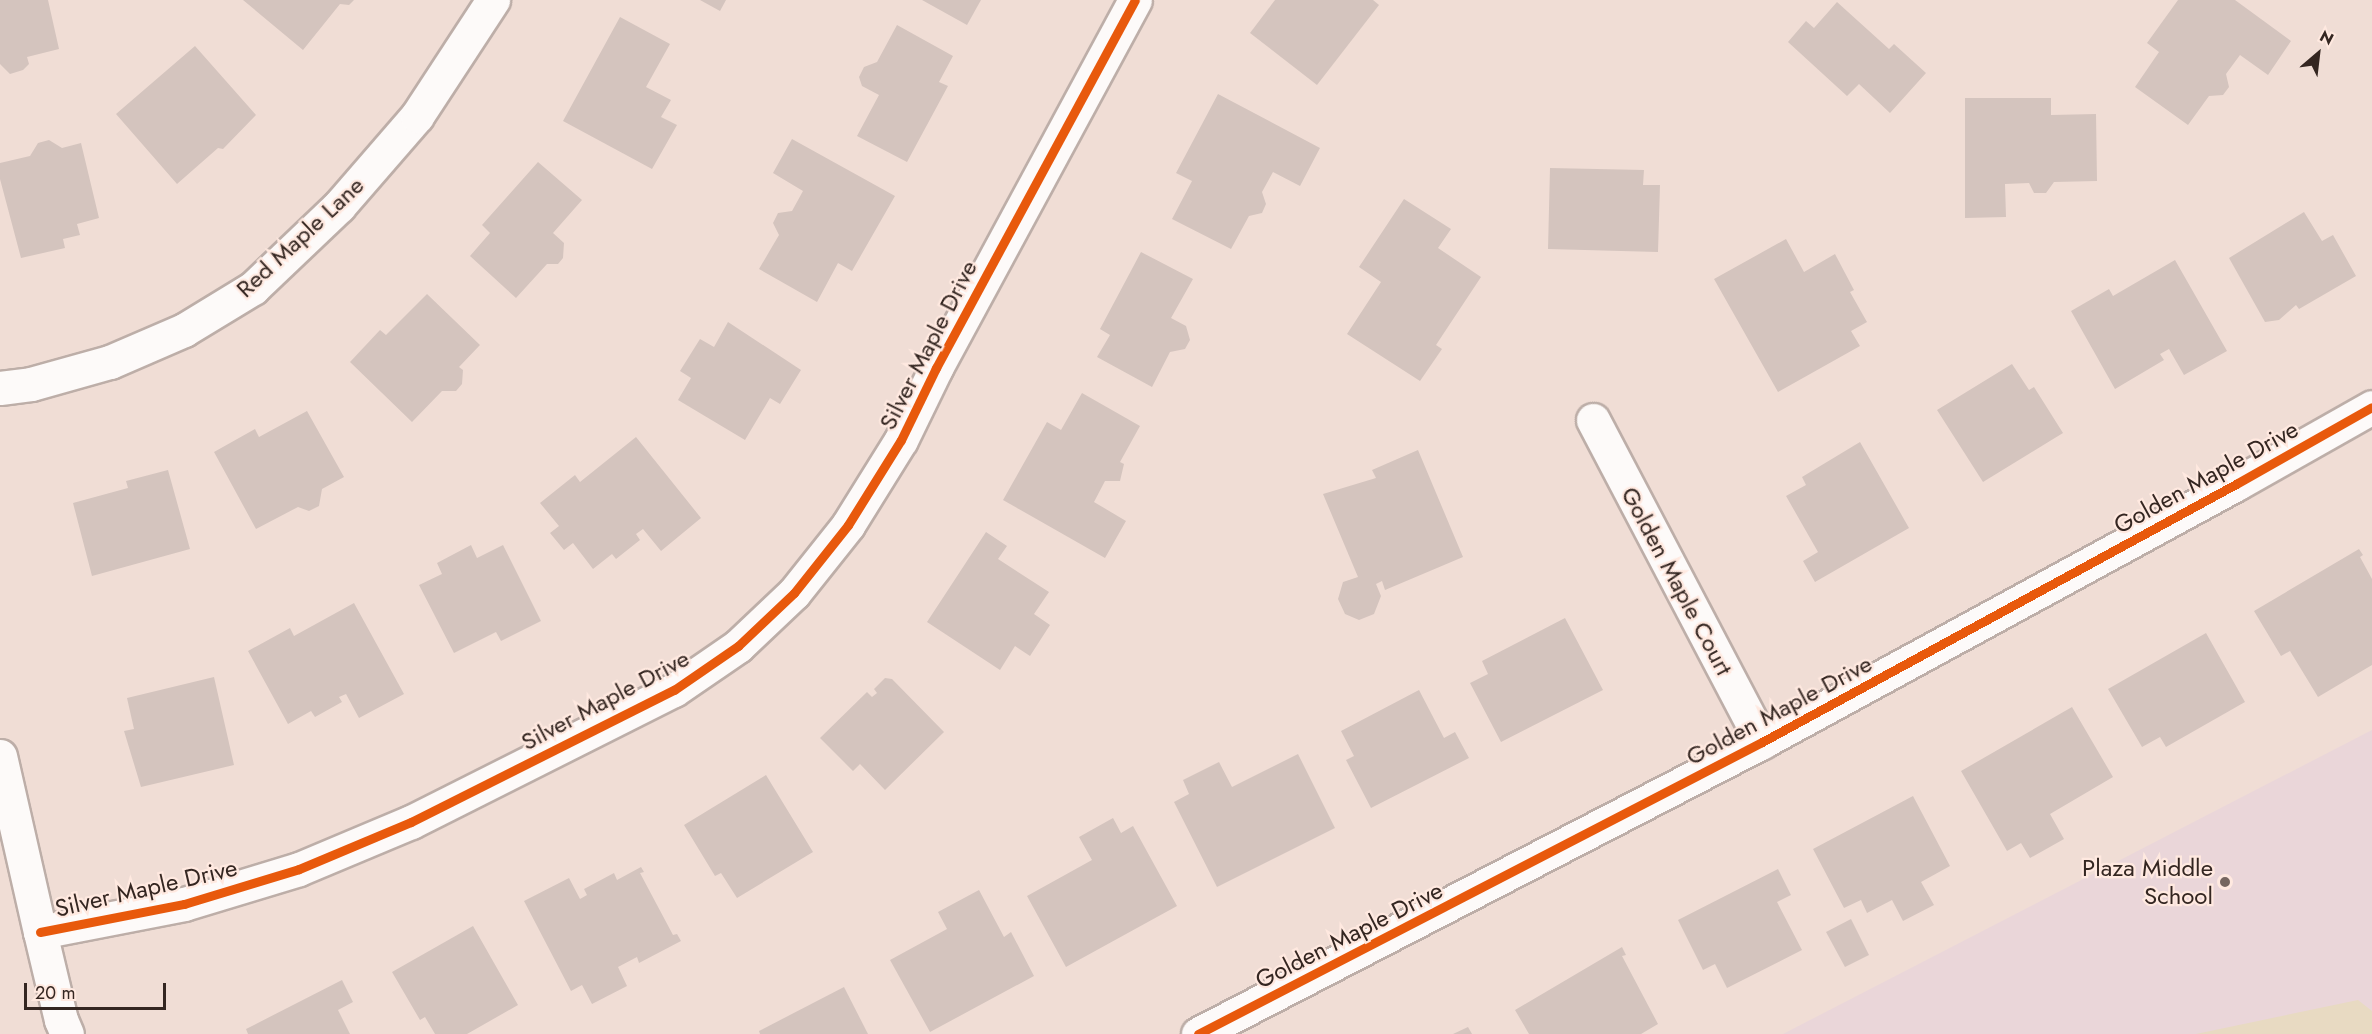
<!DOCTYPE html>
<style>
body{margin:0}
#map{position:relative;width:2372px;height:1034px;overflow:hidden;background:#f0ddd5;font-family:Jost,sans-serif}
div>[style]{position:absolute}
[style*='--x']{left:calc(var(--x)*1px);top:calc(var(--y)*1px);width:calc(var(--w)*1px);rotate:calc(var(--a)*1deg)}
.education>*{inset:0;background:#ead6d9}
.sand>*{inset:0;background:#e8dac2}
.building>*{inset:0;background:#d4c4be}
.roads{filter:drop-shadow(2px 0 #bdaea8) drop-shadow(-2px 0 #bdaea8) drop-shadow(0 2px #bdaea8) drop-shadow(0 -2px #bdaea8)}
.street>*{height:33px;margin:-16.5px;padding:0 16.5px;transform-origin:16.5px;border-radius:16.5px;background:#fdfaf9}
.cycleway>*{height:9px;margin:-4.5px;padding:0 4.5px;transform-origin:4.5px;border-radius:4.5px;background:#e8590c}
.dots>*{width:16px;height:16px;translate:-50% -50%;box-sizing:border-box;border:3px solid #ffe9e0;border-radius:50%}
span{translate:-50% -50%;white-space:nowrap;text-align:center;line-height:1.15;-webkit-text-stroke:4.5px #ffe9e0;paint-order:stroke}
.street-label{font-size:24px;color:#342621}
.poi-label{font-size:24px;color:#342621}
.right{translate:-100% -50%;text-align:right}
.north{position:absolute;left:2288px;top:24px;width:60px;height:60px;-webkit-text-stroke:4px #ffe9e0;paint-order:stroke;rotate:28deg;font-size:16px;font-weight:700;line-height:24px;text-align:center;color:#342621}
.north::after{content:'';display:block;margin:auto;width:21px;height:27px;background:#342621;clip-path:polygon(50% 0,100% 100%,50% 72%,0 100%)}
.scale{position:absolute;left:24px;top:983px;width:142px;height:27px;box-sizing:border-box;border:3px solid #342621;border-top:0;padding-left:8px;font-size:18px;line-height:21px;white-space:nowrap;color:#342621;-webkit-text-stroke:4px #ffe9e0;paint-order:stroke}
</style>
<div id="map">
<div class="education">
<div style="clip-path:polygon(2372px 730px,2372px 1034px,1783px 1034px)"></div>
</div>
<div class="sand">
<div style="clip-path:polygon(2358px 1000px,2372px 1011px,2372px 1034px,2196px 1034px)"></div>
</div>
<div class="building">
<div style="clip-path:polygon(0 0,48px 0,59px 49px,27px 57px,29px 64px,23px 70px,10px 74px,0 64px)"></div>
<div style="clip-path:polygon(243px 0,354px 0,349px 5px,340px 4px,303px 50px)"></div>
<div style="clip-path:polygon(700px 0,726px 0,720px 11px)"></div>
<div style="clip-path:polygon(922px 0,981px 0,967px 25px)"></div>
<div style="clip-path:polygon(1275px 0,1373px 0,1379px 5px,1317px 85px,1250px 33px)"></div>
<div style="clip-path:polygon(2178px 0,2235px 0,2291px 41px,2268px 75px,2240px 55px,2226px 74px,2229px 87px,2223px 95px,2209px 96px,2188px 125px,2135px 87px,2159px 52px,2147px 43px)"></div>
<div style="clip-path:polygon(1837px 2px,1889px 49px,1894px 44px,1926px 73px,1890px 113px,1859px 84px,1847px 96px,1788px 42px,1806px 21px,1814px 28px)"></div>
<div style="clip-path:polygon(620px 17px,670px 44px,646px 87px,671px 100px,661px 117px,677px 125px,652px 169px,563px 121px)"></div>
<div style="clip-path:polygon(897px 25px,953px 56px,939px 82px,948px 86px,907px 162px,857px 136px,879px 95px,862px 86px,859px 77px,864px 67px,877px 62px)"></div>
<div style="clip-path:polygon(195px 46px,256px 115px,223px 149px,218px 148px,177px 184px,116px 114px)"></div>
<div style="clip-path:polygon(1218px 94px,1320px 148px,1300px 186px,1273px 172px,1262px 192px,1266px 204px,1262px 213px,1249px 216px,1231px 249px,1172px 219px,1192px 181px,1176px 173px)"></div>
<div style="clip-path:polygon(1965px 98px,2051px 98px,2051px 115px,2096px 114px,2097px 181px,2054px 182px,2046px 193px,2034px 193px,2029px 183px,2005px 184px,2006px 217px,1965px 218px)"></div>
<div style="clip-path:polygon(792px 139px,895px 196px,852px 271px,838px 263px,817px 302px,759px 269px,779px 235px,773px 223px,778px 213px,792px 211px,803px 191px,773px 173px)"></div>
<div style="clip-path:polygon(49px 140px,62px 148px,81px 143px,99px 218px,77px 224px,80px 235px,63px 239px,65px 248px,21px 258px,0 179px,0 163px,30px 156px,38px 143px)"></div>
<div style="clip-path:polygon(538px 162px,582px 200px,553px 233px,564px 243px,563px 258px,558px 264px,547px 264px,516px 298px,470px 256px,490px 233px,482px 225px)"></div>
<div style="clip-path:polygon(1550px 168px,1644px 170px,1643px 185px,1660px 185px,1658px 252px,1548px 249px)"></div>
<div style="clip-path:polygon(1404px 199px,1451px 229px,1438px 248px,1481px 277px,1436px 345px,1442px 349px,1420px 381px,1347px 334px,1381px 282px,1359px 267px)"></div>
<div style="clip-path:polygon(2304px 212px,2322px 241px,2333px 235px,2356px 276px,2299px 309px,2296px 305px,2279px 320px,2265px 322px,2229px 258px)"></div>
<div style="clip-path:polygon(1786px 239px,1804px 272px,1835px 254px,1854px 290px,1850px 292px,1867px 322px,1851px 331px,1860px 346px,1778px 392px,1714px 279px)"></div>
<div style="clip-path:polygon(1141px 252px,1193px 279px,1171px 318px,1186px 326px,1190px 340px,1185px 349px,1170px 352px,1152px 387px,1097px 357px,1110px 335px,1100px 329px)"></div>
<div style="clip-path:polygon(2175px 260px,2227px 351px,2184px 375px,2169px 349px,2160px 354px,2164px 360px,2115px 389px,2071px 311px,2109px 289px,2113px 296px)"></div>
<div style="clip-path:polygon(427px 294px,480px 345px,459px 367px,463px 370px,462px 384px,456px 391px,442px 391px,412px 422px,350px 362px,380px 330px,386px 335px)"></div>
<div style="clip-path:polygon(728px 322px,801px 370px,780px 404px,770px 398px,745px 440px,678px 400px,691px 378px,680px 371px,700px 339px,714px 347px)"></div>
<div style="clip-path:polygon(2012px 364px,2029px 390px,2034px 387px,2063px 433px,1983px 482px,1937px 410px)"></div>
<div style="clip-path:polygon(1082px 393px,1140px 426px,1120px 462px,1124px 464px,1120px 481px,1105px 481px,1094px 502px,1126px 521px,1105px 558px,1003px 500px,1047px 422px,1061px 430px)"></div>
<div style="clip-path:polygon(307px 411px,344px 477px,322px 489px,319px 506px,309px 511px,298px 507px,256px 529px,214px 452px,255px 429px,259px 437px)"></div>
<div style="clip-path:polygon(636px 437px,701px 518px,661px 551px,643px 529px,636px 534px,640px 540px,616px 559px,612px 554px,593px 569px,573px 543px,564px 550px,550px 533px,559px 526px,540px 503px,575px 475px,580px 482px)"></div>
<div style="clip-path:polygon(1860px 442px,1909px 528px,1815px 582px,1803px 561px,1818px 552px,1786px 496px,1806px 485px,1802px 477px)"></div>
<div style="clip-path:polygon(1418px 450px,1463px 557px,1385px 590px,1382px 581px,1376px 584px,1381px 596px,1374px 614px,1359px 620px,1345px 614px,1338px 599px,1343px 582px,1358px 577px,1323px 494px,1376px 478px,1372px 470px)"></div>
<div style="clip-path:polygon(168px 470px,190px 549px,92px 576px,73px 503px,128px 488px,126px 481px)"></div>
<div style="clip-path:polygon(986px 532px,1007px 546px,998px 559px,1049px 592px,1034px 614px,1050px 625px,1030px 656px,1015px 646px,1000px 670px,927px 622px)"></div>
<div style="clip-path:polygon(471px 545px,477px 558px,503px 545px,541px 621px,501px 641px,496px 632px,454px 653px,419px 585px,442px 574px,437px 563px)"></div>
<div style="clip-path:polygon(2359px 549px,2363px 555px,2360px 557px,2372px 579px,2372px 665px,2318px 697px,2290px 651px,2281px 656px,2254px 611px)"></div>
<div style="clip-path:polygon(354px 603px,404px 694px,359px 718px,346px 694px,339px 697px,342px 702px,315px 717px,311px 711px,288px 724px,248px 651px,290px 628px,294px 636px)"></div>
<div style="clip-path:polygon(1565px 618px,1603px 690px,1501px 742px,1470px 683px,1488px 674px,1482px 661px)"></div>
<div style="clip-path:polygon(2206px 633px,2245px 702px,2166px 747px,2160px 737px,2142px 747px,2108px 689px)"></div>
<div style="clip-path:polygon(214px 677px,234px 765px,141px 787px,124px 731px,134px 729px,127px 698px)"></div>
<div style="clip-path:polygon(885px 678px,892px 679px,944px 732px,885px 790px,860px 764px,853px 771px,820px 738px,867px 692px,872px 697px,877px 693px,874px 689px)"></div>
<div style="clip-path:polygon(1419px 690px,1444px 738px,1455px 732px,1469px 758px,1371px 808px,1346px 760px,1354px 756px,1341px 731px)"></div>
<div style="clip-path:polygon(2072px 707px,2113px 777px,2050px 814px,2064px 839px,2030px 858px,2021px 843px,2007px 851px,1961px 771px)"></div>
<div style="clip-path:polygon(1298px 754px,1335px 828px,1217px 887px,1174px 802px,1189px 794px,1183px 780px,1219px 762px,1232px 787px)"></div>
<div style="clip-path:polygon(766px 775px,813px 852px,737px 898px,721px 873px,715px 876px,684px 825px)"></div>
<div style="clip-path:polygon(1913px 796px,1950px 866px,1921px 882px,1934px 905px,1903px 921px,1892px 900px,1867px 913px,1861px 900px,1844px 908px,1813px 849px)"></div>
<div style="clip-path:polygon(1113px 818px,1121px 833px,1133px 826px,1177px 906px,1066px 967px,1027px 896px,1092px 860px,1079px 837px)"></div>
<div style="clip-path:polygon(641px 867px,644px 872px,640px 873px,673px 935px,677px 934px,681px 941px,639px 963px,637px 957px,618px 967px,627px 986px,592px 1004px,582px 985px,571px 991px,524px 901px,569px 878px,580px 899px,587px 895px,584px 889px,614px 873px,617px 880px)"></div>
<div style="clip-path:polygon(1778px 869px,1791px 895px,1777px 902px,1802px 950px,1727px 988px,1715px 964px,1703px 970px,1678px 920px)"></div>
<div style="clip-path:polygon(979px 890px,1004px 937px,1011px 932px,1034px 976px,930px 1032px,890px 960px,947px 929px,938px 912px)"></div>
<div style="clip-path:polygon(1851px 919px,1869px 955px,1845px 967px,1826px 932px)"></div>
<div style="clip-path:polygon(473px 926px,518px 1005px,467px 1034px,435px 1034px,425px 1017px,420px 1020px,392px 972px)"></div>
<div style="clip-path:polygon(1622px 947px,1626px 955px,1622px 956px,1658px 1024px,1641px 1034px,1529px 1034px,1515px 1010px)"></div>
<div style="clip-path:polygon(342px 980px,353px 1002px,338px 1010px,350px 1034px,248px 1034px,246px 1029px)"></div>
<div style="clip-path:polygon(844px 987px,868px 1034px,760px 1034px,759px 1031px)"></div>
<div style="clip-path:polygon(1468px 1027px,1472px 1034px,1453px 1034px)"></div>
</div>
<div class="roads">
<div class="street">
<div style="--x:0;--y:388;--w:31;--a:-7"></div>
<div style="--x:31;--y:384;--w:82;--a:-15.6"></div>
<div style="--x:110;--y:362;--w:81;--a:-23.4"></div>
<div style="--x:184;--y:330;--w:81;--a:-31.3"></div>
<div style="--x:253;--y:288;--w:119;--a:-43.6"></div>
<div style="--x:339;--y:206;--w:119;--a:-49.1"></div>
<div style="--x:417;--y:116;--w:139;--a:-56.8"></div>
<div style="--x:1593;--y:420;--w:364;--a:62.3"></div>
<div style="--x:0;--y:756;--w:180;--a:77.2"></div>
<div style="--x:40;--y:932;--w:90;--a:76.6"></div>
<div style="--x:61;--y:1020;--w:15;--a:67"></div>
<div style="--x:40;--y:932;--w:147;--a:-11"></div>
<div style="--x:184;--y:904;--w:120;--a:-16.9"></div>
<div style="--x:299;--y:869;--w:121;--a:-22.8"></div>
<div style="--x:411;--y:822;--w:294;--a:-26.7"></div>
<div style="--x:674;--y:690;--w:78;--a:-34.5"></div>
<div style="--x:738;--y:646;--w:77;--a:-43.4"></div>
<div style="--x:794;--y:593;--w:87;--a:-51.5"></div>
<div style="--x:848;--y:525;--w:100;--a:-58.1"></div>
<div style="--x:901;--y:440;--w:80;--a:-64.1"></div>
<div style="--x:936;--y:368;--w:418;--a:-61.6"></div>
<div style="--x:1198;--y:1034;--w:635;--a:-27.37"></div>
<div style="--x:1762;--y:742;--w:540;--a:-28.56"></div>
<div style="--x:2236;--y:484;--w:156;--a:-29.5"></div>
</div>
</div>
<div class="cycleway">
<div style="--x:40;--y:932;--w:147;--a:-11"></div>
<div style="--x:184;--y:904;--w:120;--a:-16.9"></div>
<div style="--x:299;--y:869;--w:121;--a:-22.8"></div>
<div style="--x:411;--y:822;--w:294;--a:-26.7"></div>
<div style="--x:674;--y:690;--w:78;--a:-34.5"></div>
<div style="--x:738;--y:646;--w:77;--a:-43.4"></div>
<div style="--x:794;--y:593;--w:87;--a:-51.5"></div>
<div style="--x:848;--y:525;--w:100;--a:-58.1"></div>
<div style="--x:901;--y:440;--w:80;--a:-64.1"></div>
<div style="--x:936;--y:368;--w:418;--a:-61.6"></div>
<div style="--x:1198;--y:1034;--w:635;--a:-27.37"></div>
<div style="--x:1762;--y:742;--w:540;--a:-28.56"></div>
<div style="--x:2236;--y:484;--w:156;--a:-29.5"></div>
</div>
<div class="dots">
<div style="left:2225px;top:882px;background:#766660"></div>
</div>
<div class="street-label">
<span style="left:300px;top:237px;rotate:-43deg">Red Maple Lane</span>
<span style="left:928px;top:345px;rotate:-63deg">Silver Maple Drive</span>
<span style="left:2206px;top:477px;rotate:-29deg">Golden Maple Drive</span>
<span style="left:1677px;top:581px;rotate:62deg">Golden Maple Court</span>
<span style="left:605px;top:700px;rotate:-28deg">Silver Maple Drive</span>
<span style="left:1779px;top:710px;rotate:-28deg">Golden Maple Drive</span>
<span style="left:146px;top:888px;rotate:-13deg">Silver Maple Drive</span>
<span style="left:1349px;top:935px;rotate:-27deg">Golden Maple Drive</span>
</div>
<div class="poi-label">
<span class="right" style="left:2213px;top:882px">Plaza Middle<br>School</span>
</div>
<div class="north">N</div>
<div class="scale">20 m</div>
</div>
